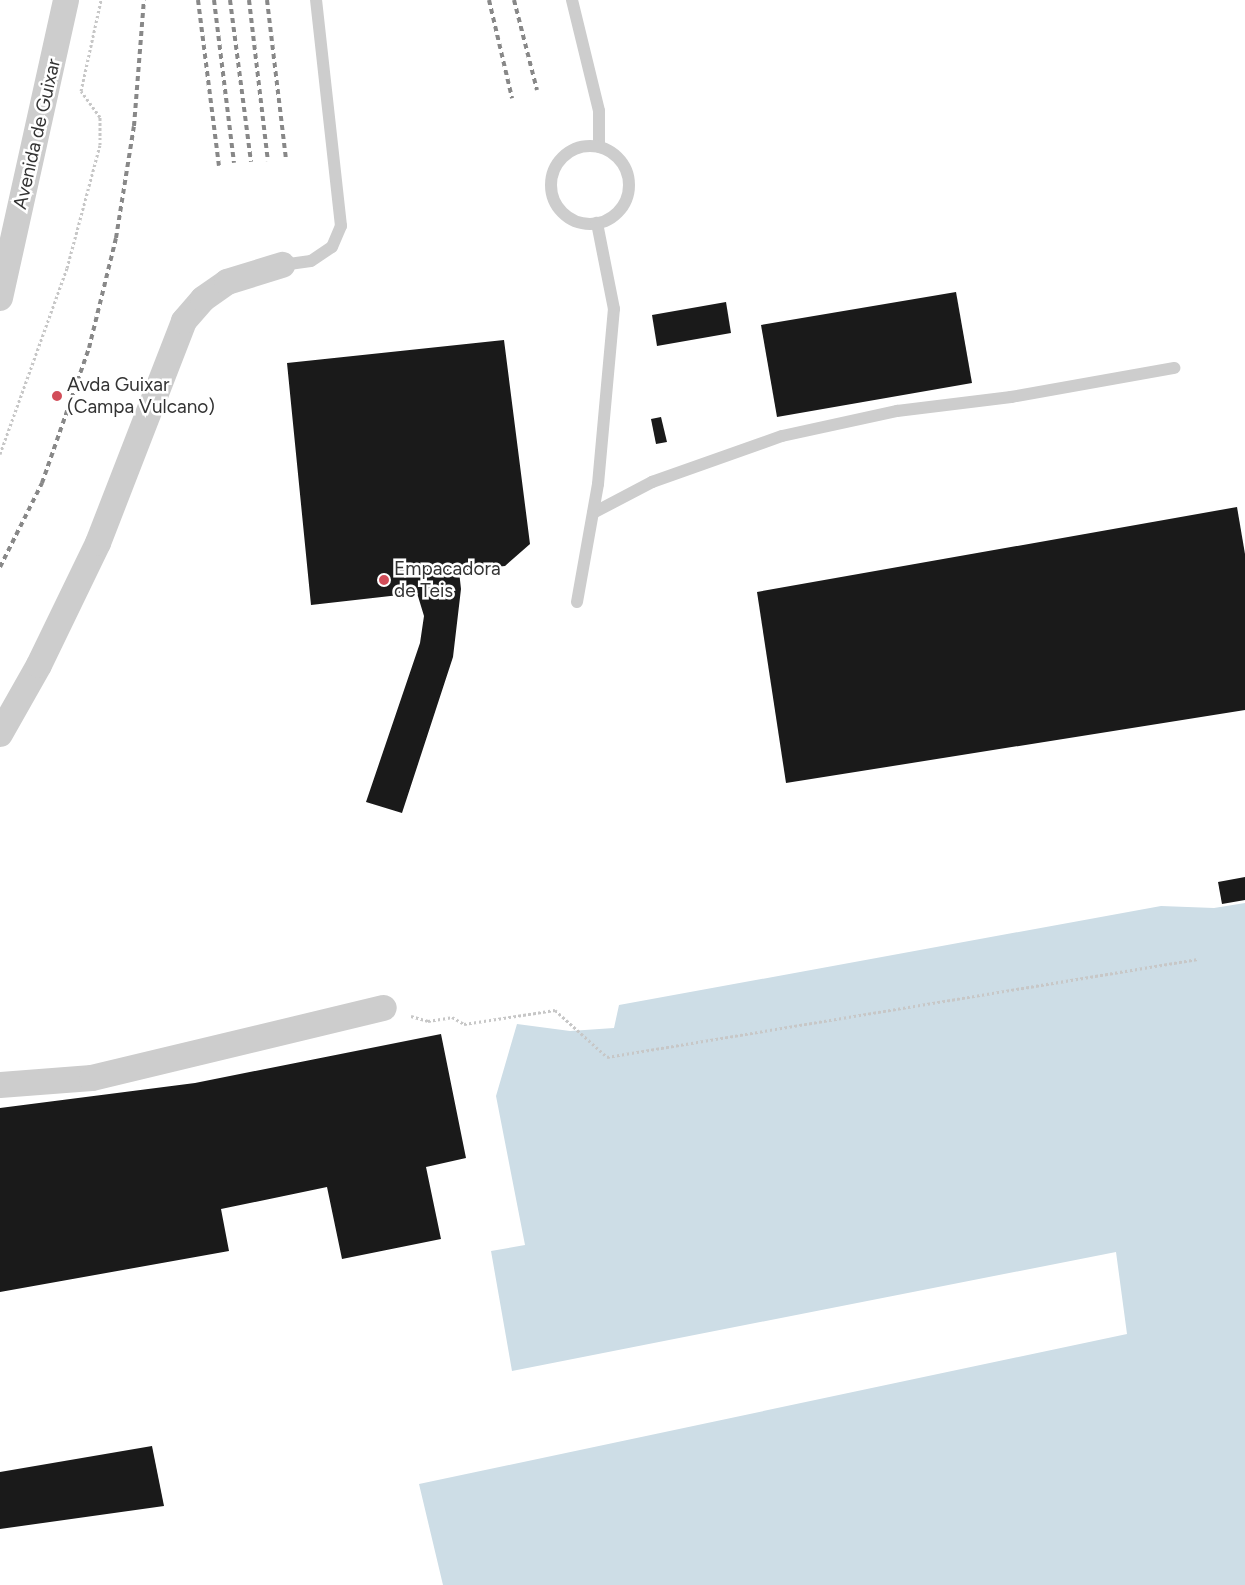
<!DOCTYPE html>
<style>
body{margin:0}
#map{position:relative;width:1245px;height:1585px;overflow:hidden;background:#fff;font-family:Figtree,sans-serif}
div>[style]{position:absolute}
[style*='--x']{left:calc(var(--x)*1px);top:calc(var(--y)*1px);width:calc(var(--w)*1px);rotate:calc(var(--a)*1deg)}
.water>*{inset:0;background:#cddde6}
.building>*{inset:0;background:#1a1a1a}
.path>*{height:3px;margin-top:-1.5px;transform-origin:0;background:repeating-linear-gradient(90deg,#c7c7c7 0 2.5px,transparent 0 5px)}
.service>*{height:12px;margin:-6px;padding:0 6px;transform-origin:6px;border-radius:6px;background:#cdcdcd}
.service>.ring{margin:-6px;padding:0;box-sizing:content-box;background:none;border:12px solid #cdcdcd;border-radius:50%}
.minor>*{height:26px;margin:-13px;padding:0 13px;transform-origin:13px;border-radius:13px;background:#cdcdcd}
.rail>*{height:4px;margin-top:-2px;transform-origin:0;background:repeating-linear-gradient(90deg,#888 0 5px,transparent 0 9px)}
.dots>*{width:14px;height:14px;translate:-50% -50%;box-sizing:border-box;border:2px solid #fff;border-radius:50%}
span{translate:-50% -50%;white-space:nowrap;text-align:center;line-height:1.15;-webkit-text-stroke:5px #fff;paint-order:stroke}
.street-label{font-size:19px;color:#333}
.poi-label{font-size:19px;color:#333}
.left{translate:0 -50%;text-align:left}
</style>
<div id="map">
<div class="water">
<div style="clip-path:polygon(1245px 903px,1245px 1585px,443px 1585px,419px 1484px,1127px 1334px,1116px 1252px,512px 1371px,491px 1251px,525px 1245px,496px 1096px,517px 1024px,570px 1031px,614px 1028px,619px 1005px,1161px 906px,1214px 908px)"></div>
</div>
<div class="building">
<div style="clip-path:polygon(956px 292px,972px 383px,777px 417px,761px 325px)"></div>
<div style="clip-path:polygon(726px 302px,731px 333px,657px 346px,652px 315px)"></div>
<div style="clip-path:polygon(504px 340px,530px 544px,505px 566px,459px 571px,461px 589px,453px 657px,402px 813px,366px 802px,420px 643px,424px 616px,417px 593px,311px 605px,287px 363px)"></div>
<div style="clip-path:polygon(661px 417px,667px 442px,656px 444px,651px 419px)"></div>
<div style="clip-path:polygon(1237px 507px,1245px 554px,1245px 710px,786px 783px,757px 592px)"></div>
<div style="clip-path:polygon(1245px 877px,1245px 900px,1222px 904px,1218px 882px)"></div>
<div style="clip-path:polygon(441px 1034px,466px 1158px,426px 1167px,441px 1239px,342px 1259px,327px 1187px,221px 1209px,229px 1251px,0 1292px,0 1108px,195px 1083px)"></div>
<div style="clip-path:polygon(152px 1446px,164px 1506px,0 1529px,0 1472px)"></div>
</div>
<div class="path">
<div style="--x:0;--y:454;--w:198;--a:-70.2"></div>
<div style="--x:67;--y:268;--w:127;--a:-75"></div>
<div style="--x:100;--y:145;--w:28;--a:-90"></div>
<div style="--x:100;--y:117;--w:32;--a:-126"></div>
<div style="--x:81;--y:91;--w:93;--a:-77.6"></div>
<div style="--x:411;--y:1016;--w:18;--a:16"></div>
<div style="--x:428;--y:1021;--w:24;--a:-9"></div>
<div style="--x:452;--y:1017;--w:14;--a:30"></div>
<div style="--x:464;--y:1024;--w:92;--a:-8.7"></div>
<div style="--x:555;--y:1010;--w:70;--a:42.1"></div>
<div style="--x:607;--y:1057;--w:599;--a:-9.42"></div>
</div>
<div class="service">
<div style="--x:572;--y:0;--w:114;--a:76.3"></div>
<div style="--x:599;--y:111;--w:36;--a:90"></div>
<div class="ring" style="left:551px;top:146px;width:66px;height:66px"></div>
<div style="--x:282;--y:265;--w:29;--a:-8"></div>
<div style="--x:311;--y:261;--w:25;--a:-34"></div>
<div style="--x:332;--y:247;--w:23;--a:-67"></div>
<div style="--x:341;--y:226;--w:227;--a:-96.3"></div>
<div style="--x:593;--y:513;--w:67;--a:-27.7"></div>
<div style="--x:652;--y:482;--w:138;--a:-19.5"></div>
<div style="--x:782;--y:436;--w:118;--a:-12.3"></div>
<div style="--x:897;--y:411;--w:115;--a:-7"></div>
<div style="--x:1011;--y:397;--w:166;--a:-10.1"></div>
<div style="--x:577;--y:602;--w:120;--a:-79.9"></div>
<div style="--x:598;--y:484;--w:176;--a:-84.8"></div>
<div style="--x:614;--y:309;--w:88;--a:-101.2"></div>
</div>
<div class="minor">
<div style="--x:0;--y:298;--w:305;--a:-77.5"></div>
<div style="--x:0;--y:734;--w:79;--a:-60.5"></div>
<div style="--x:39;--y:665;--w:136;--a:-64.2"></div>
<div style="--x:98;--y:543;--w:238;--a:-68.8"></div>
<div style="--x:184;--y:321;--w:29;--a:-49"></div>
<div style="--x:203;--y:299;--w:29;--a:-35"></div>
<div style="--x:227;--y:282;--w:58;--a:-17.2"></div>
<div style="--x:0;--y:1085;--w:92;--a:-4.4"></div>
<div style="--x:92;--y:1078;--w:300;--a:-13.5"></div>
</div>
<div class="rail">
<div style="--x:198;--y:0;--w:167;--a:82.8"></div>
<div style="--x:214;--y:0;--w:164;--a:83"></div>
<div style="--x:230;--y:0;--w:163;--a:82.6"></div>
<div style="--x:249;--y:0;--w:162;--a:83.3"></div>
<div style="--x:267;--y:0;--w:160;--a:83.2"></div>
<div style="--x:489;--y:0;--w:101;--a:76.8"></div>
<div style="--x:514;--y:0;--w:93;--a:75.7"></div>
<div style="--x:0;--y:567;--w:94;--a:-63.4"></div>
<div style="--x:42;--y:483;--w:143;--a:-70.8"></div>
<div style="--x:89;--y:348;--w:113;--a:-76.2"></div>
<div style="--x:116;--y:238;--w:113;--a:-80.9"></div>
<div style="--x:134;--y:126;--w:126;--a:-85.5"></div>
</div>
<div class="dots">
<div style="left:57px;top:396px;background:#d24d59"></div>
<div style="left:384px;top:580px;background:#d24d59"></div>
</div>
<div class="street-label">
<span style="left:37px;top:134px;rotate:-77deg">Avenida de Guixar</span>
</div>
<div class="poi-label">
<span class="left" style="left:67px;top:396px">Avda Guixar<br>(Campa Vulcano)</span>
<span class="left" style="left:394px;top:580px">Empacadora<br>de Teis</span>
</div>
</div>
